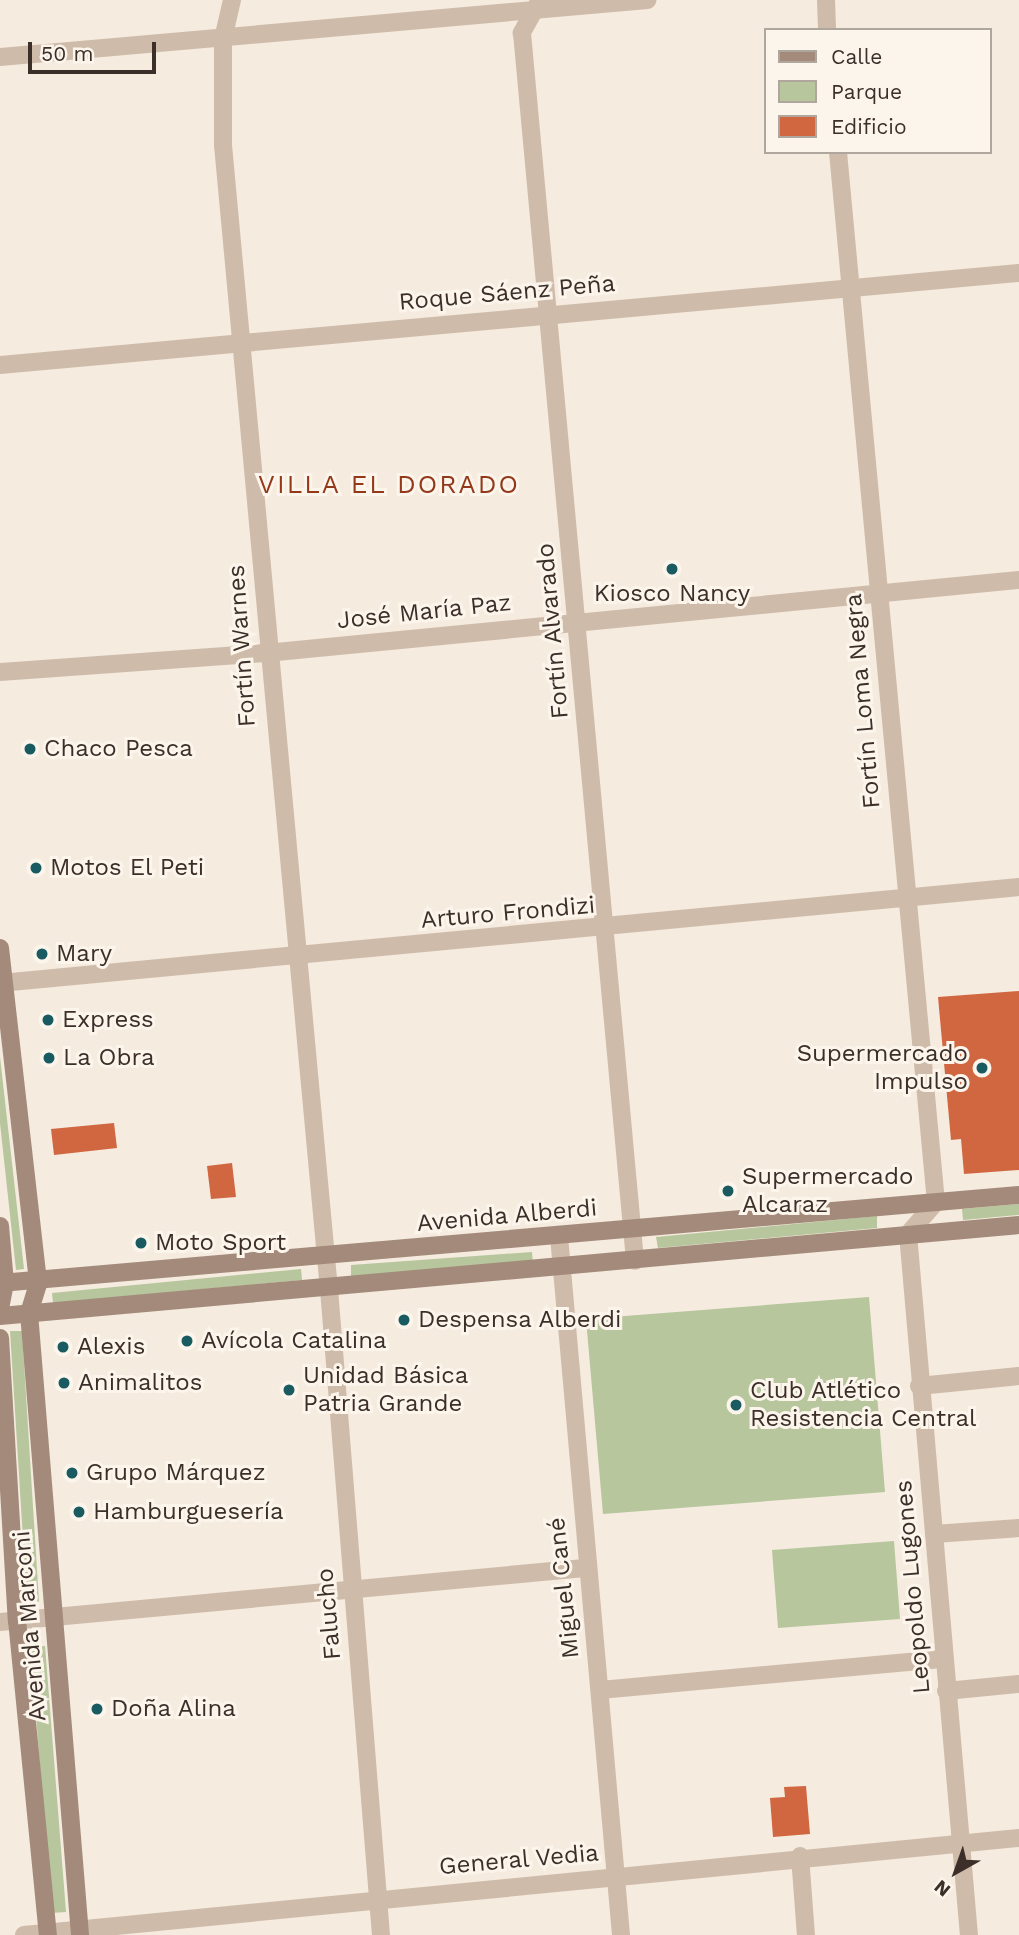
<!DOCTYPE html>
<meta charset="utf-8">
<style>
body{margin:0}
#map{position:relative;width:1019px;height:1935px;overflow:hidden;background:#f5ebdf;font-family:"Work Sans",sans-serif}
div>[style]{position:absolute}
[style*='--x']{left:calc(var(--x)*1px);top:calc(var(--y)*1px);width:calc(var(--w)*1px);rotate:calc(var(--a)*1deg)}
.green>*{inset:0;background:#b7c69d}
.building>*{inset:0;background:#d16741}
.minor>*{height:18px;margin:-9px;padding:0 9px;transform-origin:9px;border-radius:9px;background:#cfbba9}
.secondary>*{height:18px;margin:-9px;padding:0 9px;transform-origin:9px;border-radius:9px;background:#a38a7a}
.dots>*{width:19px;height:19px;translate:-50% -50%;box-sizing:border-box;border:4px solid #fcf5ec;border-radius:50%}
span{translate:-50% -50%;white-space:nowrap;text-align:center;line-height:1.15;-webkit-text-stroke:6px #fcf5ec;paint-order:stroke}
.street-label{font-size:24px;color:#3c2f29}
.poi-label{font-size:24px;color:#3c2f29}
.left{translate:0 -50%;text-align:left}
.right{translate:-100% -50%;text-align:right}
.neighbourhood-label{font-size:26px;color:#93391a;letter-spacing:2px}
.legend{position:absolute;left:764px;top:28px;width:228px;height:126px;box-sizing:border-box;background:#fcf5ec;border:2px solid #afa69e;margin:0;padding:9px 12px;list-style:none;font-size:21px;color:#3c2f29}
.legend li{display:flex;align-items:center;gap:14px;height:35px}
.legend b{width:35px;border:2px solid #afa69e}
.north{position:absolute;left:921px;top:1837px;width:70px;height:70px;-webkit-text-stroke:5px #fcf5ec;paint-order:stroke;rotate:220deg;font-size:19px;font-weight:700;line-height:28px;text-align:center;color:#3c2f29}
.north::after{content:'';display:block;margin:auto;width:24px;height:32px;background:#3c2f29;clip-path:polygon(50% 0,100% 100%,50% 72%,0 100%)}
.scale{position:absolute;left:28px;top:42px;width:128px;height:32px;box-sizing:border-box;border:4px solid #3c2f29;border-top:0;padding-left:9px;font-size:21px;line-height:24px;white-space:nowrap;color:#3c2f29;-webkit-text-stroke:5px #fcf5ec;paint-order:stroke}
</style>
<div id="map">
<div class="green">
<div style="clip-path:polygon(0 1057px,24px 1269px,16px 1270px,0 1123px)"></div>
<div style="clip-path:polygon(1019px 1204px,1019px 1215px,963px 1220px,962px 1209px)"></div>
<div style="clip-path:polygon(877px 1216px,877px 1228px,658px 1248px,656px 1237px)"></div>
<div style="clip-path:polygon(532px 1252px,533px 1264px,351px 1277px,351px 1265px)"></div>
<div style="clip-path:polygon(301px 1269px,302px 1280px,53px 1303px,52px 1293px)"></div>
<div style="clip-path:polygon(869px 1297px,885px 1492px,603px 1514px,586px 1319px)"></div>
<div style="clip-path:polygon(10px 1331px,22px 1331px,39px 1602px,27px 1603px)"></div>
<div style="clip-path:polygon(894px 1541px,900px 1619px,778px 1628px,772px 1550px)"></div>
<div style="clip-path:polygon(45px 1646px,66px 1912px,51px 1913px,31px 1647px)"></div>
</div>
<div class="building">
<div style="clip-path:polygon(1019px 991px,1019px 1170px,964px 1174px,961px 1139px,951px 1140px,938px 997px)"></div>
<div style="clip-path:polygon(114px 1123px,117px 1148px,54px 1155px,51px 1129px)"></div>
<div style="clip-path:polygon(232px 1163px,236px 1197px,211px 1199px,207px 1166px)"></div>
<div style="clip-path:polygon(806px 1786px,810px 1834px,773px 1837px,770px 1798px,785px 1797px,784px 1787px)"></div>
</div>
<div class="minor">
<div style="--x:232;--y:0;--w:39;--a:103"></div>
<div style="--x:223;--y:38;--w:107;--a:90"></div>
<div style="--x:223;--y:145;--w:1149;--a:84.71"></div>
<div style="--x:329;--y:1289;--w:648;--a:85.4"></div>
<div style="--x:540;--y:0;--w:38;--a:119"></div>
<div style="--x:522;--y:33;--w:1233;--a:84.74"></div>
<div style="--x:826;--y:0;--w:30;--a:88"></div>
<div style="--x:0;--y:57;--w:650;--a:-5.03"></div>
<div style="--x:838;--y:152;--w:1055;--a:84.67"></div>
<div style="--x:936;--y:1202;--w:43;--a:131.2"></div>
<div style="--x:908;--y:1234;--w:704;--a:85.03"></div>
<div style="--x:0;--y:365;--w:1023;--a:-5.16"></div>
<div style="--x:0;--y:672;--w:267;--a:-4.1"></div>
<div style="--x:266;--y:653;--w:757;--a:-5.54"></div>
<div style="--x:0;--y:983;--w:1024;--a:-5.38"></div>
<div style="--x:559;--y:1236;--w:702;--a:84.93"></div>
<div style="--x:919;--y:1386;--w:100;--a:-5.7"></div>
<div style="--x:934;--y:1534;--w:85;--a:-4"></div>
<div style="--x:0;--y:1622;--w:587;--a:-5.27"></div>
<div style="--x:600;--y:1690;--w:343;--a:-5.2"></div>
<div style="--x:946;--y:1691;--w:73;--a:-5.5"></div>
<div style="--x:800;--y:1856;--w:79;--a:85.7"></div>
<div style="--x:24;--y:1935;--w:1000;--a:-5.57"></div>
</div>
<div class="secondary">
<div style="--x:0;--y:948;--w:338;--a:83.5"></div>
<div style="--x:38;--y:1284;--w:30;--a:107"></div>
<div style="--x:29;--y:1313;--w:624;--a:85.31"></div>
<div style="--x:0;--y:1226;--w:57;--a:85"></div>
<div style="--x:5;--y:1283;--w:26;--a:101"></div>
<div style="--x:0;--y:1283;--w:1023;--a:-4.94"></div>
<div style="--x:0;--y:1316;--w:1023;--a:-5.1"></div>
<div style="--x:0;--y:1338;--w:283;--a:86.6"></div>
<div style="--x:17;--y:1620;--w:317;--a:84.4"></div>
</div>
<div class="dots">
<div style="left:672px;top:569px;background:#1a5b62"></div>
<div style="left:30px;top:749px;background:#1a5b62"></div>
<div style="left:36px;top:868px;background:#1a5b62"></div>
<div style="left:42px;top:954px;background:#1a5b62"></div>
<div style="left:48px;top:1020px;background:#1a5b62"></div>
<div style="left:49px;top:1058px;background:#1a5b62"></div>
<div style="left:982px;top:1068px;background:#1a5b62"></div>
<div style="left:728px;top:1191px;background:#1a5b62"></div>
<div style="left:141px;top:1243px;background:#1a5b62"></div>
<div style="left:404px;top:1320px;background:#1a5b62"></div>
<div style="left:187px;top:1341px;background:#1a5b62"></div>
<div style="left:63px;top:1347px;background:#1a5b62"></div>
<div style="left:64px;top:1383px;background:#1a5b62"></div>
<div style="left:289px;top:1390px;background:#1a5b62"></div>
<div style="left:736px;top:1405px;background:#1a5b62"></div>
<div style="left:72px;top:1473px;background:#1a5b62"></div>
<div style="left:79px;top:1512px;background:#1a5b62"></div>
<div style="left:97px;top:1709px;background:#1a5b62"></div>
</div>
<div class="street-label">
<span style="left:507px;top:293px;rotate:-5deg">Roque Sáenz Peña</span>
<span style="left:424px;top:612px;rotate:-6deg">José María Paz</span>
<span style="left:553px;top:631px;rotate:-95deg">Fortín Alvarado</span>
<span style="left:242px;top:646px;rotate:-94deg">Fortín Warnes</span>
<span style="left:863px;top:701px;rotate:-95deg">Fortín Loma Negra</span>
<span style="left:508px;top:913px;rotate:-5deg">Arturo Frondizi</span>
<span style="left:507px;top:1216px;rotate:-5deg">Avenida Alberdi</span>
<span style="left:913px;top:1587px;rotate:-95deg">Leopoldo Lugones</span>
<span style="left:564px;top:1588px;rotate:-96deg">Miguel Cané</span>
<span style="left:329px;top:1614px;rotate:-95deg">Falucho</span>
<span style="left:30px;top:1626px;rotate:-95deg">Avenida Marconi</span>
<span style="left:519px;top:1860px;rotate:-5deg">General Vedia</span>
</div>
<div class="poi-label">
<span style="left:672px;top:594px">Kiosco Nancy</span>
<span class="left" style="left:44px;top:749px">Chaco Pesca</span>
<span class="left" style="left:50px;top:868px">Motos El Peti</span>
<span class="left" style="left:56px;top:954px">Mary</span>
<span class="left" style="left:62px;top:1020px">Express</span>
<span class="right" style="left:968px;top:1068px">Supermercado<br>Impulso</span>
<span class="left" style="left:63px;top:1058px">La Obra</span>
<span class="left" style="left:742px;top:1191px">Supermercado<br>Alcaraz</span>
<span class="left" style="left:155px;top:1243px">Moto Sport</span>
<span class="left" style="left:418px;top:1320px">Despensa Alberdi</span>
<span class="left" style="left:201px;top:1341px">Avícola Catalina</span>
<span class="left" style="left:77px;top:1347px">Alexis</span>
<span class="left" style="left:303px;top:1390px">Unidad Básica<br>Patria Grande</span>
<span class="left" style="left:78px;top:1383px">Animalitos</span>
<span class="left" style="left:750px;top:1405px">Club Atlético<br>Resistencia Central</span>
<span class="left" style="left:86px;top:1473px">Grupo Márquez</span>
<span class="left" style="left:93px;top:1512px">Hamburguesería</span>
<span class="left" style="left:111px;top:1709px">Doña Alina</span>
</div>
<div class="neighbourhood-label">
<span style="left:389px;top:485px">VILLA EL DORADO</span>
</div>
<ul class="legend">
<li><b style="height:9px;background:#a38a7a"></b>Calle</li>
<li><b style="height:19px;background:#b7c69d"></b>Parque</li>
<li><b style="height:19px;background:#d16741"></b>Edificio</li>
</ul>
<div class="north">N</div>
<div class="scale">50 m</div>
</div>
